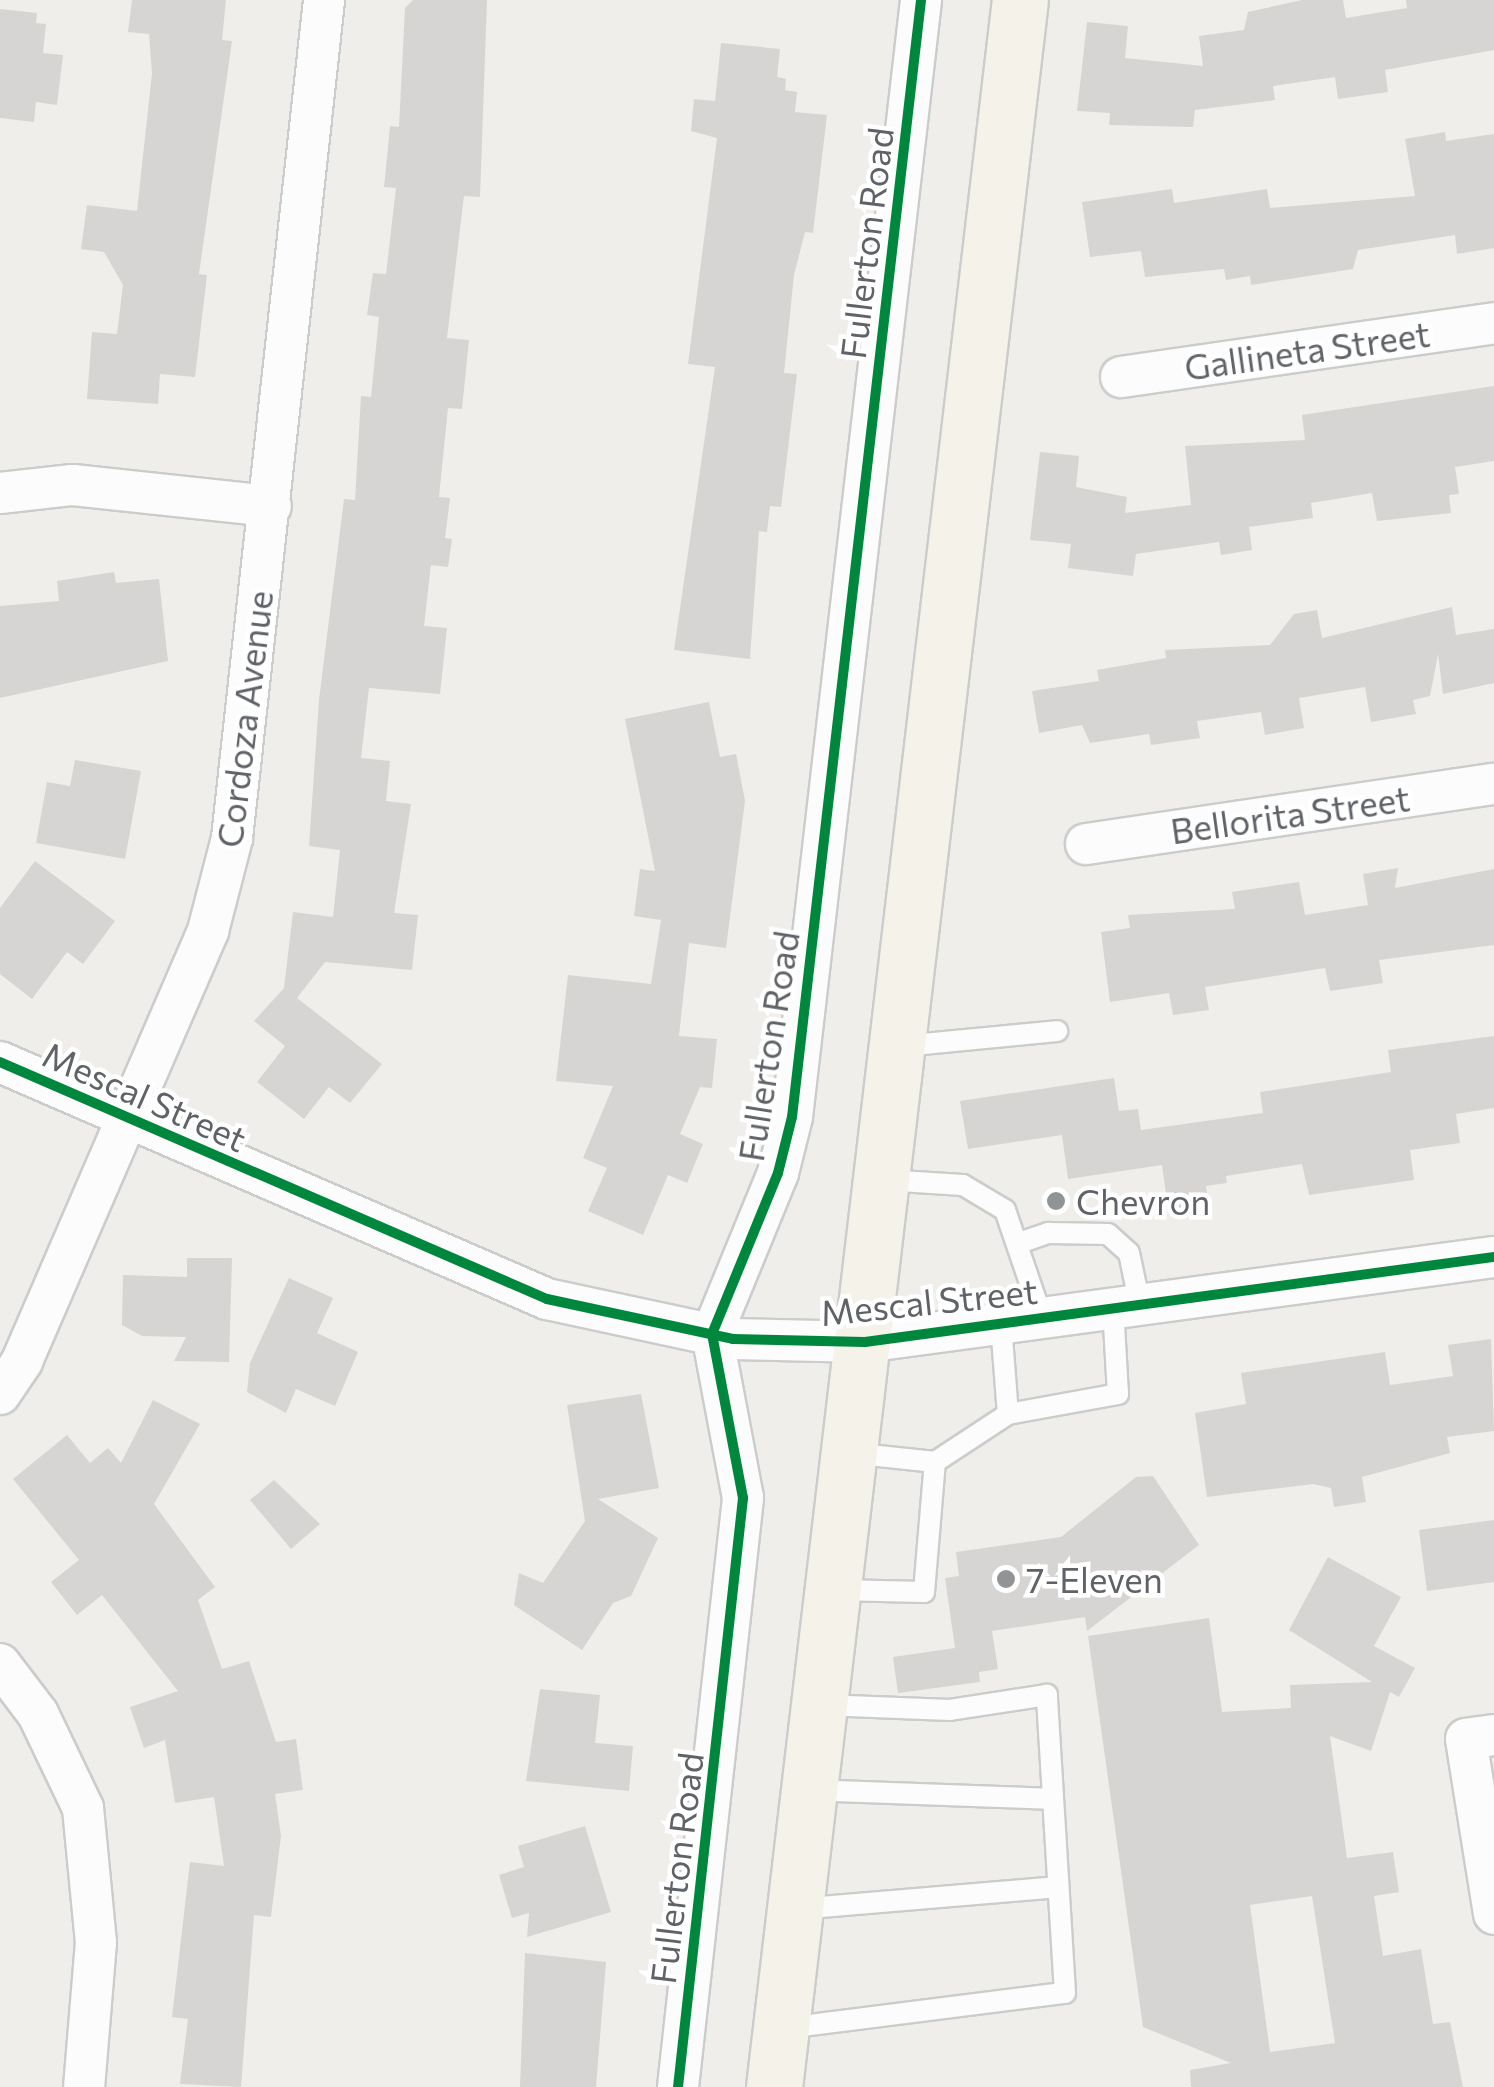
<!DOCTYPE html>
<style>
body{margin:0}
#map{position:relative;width:1494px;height:2087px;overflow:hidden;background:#efeeea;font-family:Commissioner,sans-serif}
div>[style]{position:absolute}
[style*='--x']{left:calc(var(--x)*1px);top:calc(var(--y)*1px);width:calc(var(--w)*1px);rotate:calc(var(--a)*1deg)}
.building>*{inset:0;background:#d6d5d3}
.roads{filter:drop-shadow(2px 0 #cbcccc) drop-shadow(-2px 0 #cbcccc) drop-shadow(0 2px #cbcccc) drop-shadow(0 -2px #cbcccc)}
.lane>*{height:20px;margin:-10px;padding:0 10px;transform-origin:10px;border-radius:10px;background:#fdfcfc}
.street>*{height:40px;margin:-20px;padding:0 20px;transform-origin:20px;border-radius:20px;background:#fdfcfc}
.primary>*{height:55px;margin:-27.5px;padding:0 27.5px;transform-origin:27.5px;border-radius:27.5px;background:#f4f2e9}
.cycleway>*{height:10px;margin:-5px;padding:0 5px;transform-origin:5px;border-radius:5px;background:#00873e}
.dots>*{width:28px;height:28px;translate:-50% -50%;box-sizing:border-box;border:5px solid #fff;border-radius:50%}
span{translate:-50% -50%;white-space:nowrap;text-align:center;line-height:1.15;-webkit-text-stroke:9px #fff;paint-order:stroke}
.street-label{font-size:35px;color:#5f6368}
.poi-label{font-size:35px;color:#5f6368}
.left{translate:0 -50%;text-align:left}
</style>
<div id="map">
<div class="building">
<div style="clip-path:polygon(132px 0,226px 0,222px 40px,232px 41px,199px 274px,207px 275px,195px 377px,160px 374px,158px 404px,87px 399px,92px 332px,117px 334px,123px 285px,104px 252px,81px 249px,87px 205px,137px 211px,152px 73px,149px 34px,128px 32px)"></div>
<div style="clip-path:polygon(413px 0,487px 0,480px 197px,464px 196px,447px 338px,469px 340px,462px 409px,448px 408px,439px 497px,450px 498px,445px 538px,452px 539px,448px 567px,431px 565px,424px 626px,447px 628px,440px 694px,369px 688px,361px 758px,390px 761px,386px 801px,411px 804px,394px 913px,418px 915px,412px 970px,325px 962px,297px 998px,382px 1064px,350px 1103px,329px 1087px,304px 1119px,257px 1082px,285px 1046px,254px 1021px,284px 988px,293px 912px,333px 917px,340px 850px,309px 846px,319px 700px,344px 499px,355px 500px,361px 396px,371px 397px,379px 317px,367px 315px,373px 273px,386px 274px,396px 188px,384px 187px,390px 126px,399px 127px,405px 8px)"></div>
<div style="clip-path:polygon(1302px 0,1343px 0,1346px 18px,1407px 8px,1406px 0,1494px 0,1494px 50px,1385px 70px,1388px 92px,1338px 99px,1335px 77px,1273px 86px,1275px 100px,1195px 110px,1193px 127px,1109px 125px,1110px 113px,1077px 111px,1087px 22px,1128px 26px,1125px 58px,1203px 66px,1199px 36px,1244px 30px,1248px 12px)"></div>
<div style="clip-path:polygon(0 9px,37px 13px,36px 23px,46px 24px,43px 53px,63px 55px,57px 105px,36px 102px,34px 122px,0 118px)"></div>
<div style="clip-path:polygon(721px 43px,780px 49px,777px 77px,786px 79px,785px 90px,797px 92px,795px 112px,827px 115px,813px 233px,805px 232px,794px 275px,784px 373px,797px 374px,781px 507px,770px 506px,767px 532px,759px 531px,750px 659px,674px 650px,715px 367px,688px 364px,717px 138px,691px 131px,694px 99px,715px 101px)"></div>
<div style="clip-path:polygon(1445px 132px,1446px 141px,1494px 134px,1494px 248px,1457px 254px,1455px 235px,1358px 250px,1353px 269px,1251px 285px,1250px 276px,1226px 280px,1224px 269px,1145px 277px,1141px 251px,1090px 257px,1082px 202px,1172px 189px,1174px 203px,1267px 189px,1270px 208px,1415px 196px,1405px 139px)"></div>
<div style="clip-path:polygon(1494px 386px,1494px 461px,1455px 467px,1459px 494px,1449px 495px,1451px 513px,1377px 521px,1372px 493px,1311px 503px,1313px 518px,1249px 527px,1252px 550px,1221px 555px,1219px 542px,1136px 554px,1133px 576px,1068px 568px,1071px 544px,1030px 540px,1040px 452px,1079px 456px,1076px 487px,1127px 497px,1125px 513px,1191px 505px,1185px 446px,1305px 440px,1302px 415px)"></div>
<div style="clip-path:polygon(114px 572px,116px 583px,159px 579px,168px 661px,0 698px,0 606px,59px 601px,57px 581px)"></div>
<div style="clip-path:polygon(1452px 607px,1456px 635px,1494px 629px,1494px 683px,1443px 694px,1438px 654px,1430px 696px,1413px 700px,1416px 714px,1371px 722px,1365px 687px,1299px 698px,1304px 728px,1265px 735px,1261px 712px,1197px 721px,1200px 738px,1151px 745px,1149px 734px,1090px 743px,1082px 725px,1039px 733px,1032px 691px,1099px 681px,1097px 670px,1166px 658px,1165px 650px,1270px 645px,1294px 614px,1317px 610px,1322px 638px)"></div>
<div style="clip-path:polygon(709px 702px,720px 757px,736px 754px,745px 801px,726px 948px,689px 943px,679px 1036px,717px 1039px,712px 1088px,700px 1087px,680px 1134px,703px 1144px,687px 1183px,668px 1175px,643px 1235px,588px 1211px,607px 1168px,583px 1158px,613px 1086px,556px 1081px,568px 975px,651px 984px,661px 920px,634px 916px,640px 869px,655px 871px,625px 719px)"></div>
<div style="clip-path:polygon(75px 760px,141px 771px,125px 859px,36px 843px,47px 782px,70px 786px)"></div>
<div style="clip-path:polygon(35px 861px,115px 921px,83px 964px,67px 952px,32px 999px,0 974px,0 908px)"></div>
<div style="clip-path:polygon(1398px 868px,1395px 888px,1494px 869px,1494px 945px,1379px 960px,1383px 983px,1330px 991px,1325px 968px,1205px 987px,1209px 1010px,1173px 1015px,1169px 993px,1110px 1002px,1101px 932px,1130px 928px,1128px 915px,1235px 909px,1232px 892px,1299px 882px,1305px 915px,1368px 905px,1363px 874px)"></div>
<div style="clip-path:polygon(1494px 1036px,1494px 1108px,1456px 1114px,1460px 1143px,1410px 1150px,1414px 1180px,1309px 1195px,1302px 1164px,1226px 1176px,1227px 1183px,1206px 1186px,1209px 1209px,1169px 1215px,1162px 1165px,1068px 1179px,1062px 1135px,968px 1149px,960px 1101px,1114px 1078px,1119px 1111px,1138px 1109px,1141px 1130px,1263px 1113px,1260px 1092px,1391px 1072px,1388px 1050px)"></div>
<div style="clip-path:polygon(187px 1258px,232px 1258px,229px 1362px,174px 1361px,186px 1337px,142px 1336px,122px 1325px,123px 1275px,187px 1277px)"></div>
<div style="clip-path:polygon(289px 1278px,333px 1298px,317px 1333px,358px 1352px,335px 1406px,296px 1389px,286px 1413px,247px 1392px,250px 1363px)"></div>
<div style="clip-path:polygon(1491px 1339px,1494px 1431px,1447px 1437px,1450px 1453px,1362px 1477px,1366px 1502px,1334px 1507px,1331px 1488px,1313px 1484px,1207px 1497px,1195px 1413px,1246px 1404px,1241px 1373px,1385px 1352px,1390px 1385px,1453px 1376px,1448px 1345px)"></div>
<div style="clip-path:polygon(641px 1394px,659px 1488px,598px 1499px,658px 1538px,631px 1596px,613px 1603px,582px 1650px,514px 1605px,519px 1573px,543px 1583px,585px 1521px,567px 1405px)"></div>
<div style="clip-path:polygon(153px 1400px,200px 1424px,154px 1504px,215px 1587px,198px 1600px,222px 1669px,249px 1661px,276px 1742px,296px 1739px,303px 1790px,275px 1794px,281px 1836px,271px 1917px,254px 1915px,241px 2087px,180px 2084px,188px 2019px,172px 2017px,190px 1862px,224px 1866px,214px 1797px,175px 1803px,165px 1740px,144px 1748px,130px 1707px,178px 1691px,102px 1595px,77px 1615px,51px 1582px,79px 1560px,13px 1479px,67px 1435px,90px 1463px,108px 1448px,121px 1463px)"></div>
<div style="clip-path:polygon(1153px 1476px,1199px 1545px,1087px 1631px,1085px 1617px,992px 1631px,998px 1669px,979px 1672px,980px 1682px,898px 1693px,893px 1657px,955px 1648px,945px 1578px,959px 1576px,956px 1552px,1061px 1537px,1136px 1477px)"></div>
<div style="clip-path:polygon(274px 1480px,320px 1524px,291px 1549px,250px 1500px)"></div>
<div style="clip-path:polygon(1494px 1520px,1494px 1582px,1427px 1591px,1419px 1530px)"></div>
<div style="clip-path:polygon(evenodd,1328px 1557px,1401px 1597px,1374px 1646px,1415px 1668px,1399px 1697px,1390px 1692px,1371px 1751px,1330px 1736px,1347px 1858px,1393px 1852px,1399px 1892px,1374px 1896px,1383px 1956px,1421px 1949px,1433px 2024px,1450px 2022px,1463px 2087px,1191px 2087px,1190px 2070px,1231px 2063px,1143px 2027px,1088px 1636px,1209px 1618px,1222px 1712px,1291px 1708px,1290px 1685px,1372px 1682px,1289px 1630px,1328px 1557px,1312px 1896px,1335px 2043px,1270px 2052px,1250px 1905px,1312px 1896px)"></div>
<div style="clip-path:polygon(540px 1689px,600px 1695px,595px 1743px,633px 1746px,629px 1791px,526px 1781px)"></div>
<div style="clip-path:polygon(585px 1826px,611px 1912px,527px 1937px,529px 1913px,512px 1918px,499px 1875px,524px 1867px,518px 1846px)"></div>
<div style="clip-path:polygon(525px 1953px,606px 1962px,596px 2087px,520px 2087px)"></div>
</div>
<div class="roads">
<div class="lane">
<div style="--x:902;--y:1046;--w:156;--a:-5.5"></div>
<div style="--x:884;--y:1180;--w:79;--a:3.6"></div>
<div style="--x:963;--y:1185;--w:49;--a:30.8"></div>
<div style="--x:1005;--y:1210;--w:114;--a:71.1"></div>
<div style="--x:1022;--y:1242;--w:28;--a:-19"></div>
<div style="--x:1048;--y:1233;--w:60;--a:1"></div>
<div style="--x:1108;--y:1234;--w:28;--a:42"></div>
<div style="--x:1129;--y:1253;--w:53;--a:78.1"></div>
<div style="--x:1001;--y:1324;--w:90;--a:85.6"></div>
<div style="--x:851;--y:1453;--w:84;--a:6.1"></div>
<div style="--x:836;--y:1590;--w:88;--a:1.3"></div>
<div style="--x:924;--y:1592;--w:130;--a:-85.2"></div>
<div style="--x:935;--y:1462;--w:87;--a:-33.3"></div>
<div style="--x:1008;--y:1414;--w:112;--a:-10.3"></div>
<div style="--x:1118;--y:1394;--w:86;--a:-93.3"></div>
<div style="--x:811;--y:1790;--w:242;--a:2.1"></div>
<div style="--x:798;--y:1909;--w:261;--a:-4.8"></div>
<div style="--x:786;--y:2028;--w:281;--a:-7.2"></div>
<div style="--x:1065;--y:1993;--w:299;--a:-93.5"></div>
<div style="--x:1047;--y:1695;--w:98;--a:171.2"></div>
<div style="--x:950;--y:1710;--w:128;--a:-177.8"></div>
</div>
<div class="street">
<div style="--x:1121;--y:377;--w:377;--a:-8.2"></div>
<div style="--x:0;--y:493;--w:73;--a:-6.3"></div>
<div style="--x:73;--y:485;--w:199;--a:6.1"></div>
<div style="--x:1086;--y:844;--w:412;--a:-8.4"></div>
<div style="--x:0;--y:1062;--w:596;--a:23.43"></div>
<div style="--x:547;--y:1299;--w:190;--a:12.1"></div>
<div style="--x:733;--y:1339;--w:132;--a:1.3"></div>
<div style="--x:865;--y:1342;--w:635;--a:-7.7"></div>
<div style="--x:0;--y:1394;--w:40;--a:-56"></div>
<div style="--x:22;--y:1361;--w:469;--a:-66.6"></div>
<div style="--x:208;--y:931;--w:96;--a:-75.5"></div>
<div style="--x:232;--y:838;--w:843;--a:-83.73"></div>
<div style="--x:0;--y:1664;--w:63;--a:52.8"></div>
<div style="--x:38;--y:1714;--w:104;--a:64.4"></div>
<div style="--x:83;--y:1808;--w:135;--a:84.5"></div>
<div style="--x:96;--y:1942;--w:145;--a:94.7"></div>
<div style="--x:1494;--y:1735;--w:28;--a:172"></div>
<div style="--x:1466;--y:1739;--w:177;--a:80.9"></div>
<div style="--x:678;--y:2087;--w:593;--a:-83.7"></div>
<div style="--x:743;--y:1498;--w:167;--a:-100.7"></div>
<div style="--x:712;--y:1334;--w:174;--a:-67.7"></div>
<div style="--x:778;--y:1173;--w:58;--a:-76"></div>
<div style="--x:792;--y:1117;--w:1124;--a:-83.41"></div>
</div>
<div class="primary">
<div style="--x:774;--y:2087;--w:2101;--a:-83.28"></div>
</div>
</div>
<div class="cycleway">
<div style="--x:0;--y:1062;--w:596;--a:23.43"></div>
<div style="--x:547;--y:1299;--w:190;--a:12.1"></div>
<div style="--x:733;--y:1339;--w:132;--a:1.3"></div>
<div style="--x:865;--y:1342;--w:635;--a:-7.7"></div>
<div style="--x:678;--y:2087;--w:593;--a:-83.7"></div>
<div style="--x:743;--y:1498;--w:167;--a:-100.7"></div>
<div style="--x:712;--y:1334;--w:174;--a:-67.7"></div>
<div style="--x:778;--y:1173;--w:58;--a:-76"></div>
<div style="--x:792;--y:1117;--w:1124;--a:-83.41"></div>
</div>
<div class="dots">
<div style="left:1056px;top:1201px;background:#919496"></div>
<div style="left:1006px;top:1579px;background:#919496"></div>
</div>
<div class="street-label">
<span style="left:866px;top:243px;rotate:-83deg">Fullerton Road</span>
<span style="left:1307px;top:350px;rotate:-8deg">Gallineta Street</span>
<span style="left:244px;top:719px;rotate:-83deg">Cordoza Avenue</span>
<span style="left:1290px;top:814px;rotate:-8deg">Bellorita Street</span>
<span style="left:768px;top:1046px;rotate:-81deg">Fullerton Road</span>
<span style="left:145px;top:1096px;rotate:24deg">Mescal Street</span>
<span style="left:929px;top:1301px;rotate:-6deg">Mescal Street</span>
<span style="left:676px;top:1868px;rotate:-83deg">Fullerton Road</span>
</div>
<div class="poi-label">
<span class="left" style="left:1076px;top:1201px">Chevron</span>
<span class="left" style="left:1026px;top:1579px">7-Eleven</span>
</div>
</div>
